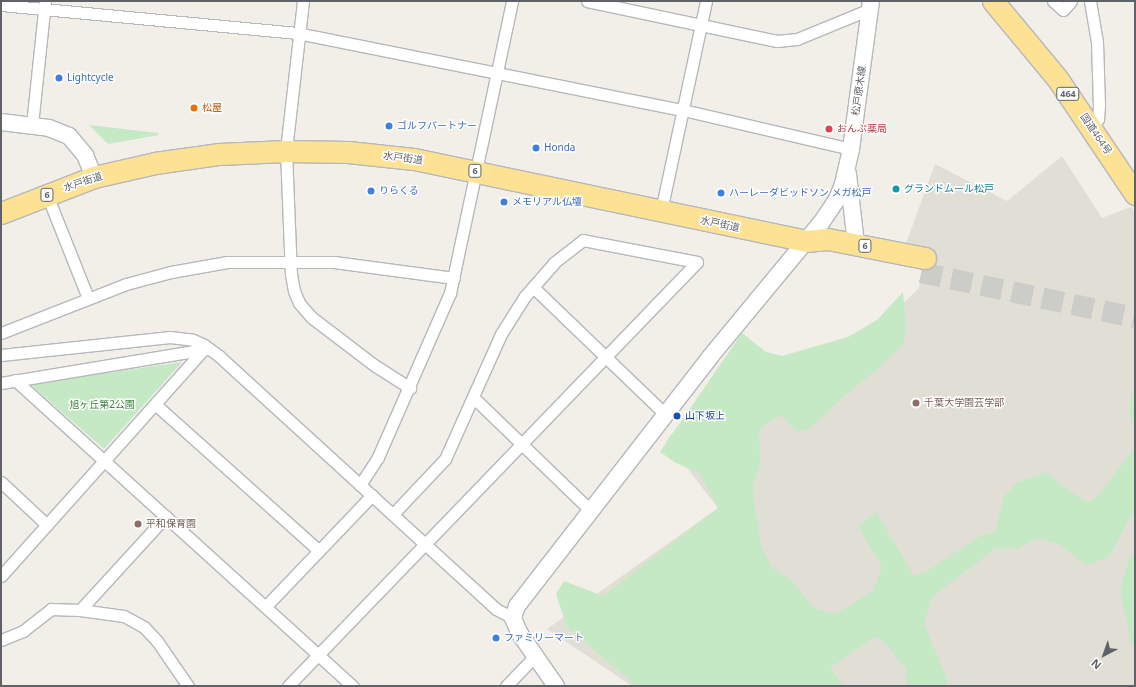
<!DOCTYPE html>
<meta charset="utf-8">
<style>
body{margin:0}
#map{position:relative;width:1136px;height:687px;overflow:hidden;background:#f1efe8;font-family:"Noto Sans","Noto Sans JP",sans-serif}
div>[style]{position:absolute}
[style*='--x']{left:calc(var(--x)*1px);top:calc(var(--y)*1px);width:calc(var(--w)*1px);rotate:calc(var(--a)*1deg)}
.education>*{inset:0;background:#e1ded6}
.green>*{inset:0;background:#c5e8c5}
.highway-tunnel>*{height:21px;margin-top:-10.5px;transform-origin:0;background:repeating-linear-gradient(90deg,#ccccc8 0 21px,transparent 0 31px)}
.roads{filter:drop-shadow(1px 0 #b5b8bc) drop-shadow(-1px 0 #b5b8bc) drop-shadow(0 1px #b5b8bc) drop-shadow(0 -1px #b5b8bc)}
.street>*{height:11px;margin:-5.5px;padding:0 5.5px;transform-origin:5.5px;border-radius:5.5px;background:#fff}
.secondary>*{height:16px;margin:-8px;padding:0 8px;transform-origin:8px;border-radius:8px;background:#fff}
.highway>*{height:21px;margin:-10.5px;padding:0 10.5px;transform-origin:10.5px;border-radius:10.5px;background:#fde293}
.dots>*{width:11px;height:11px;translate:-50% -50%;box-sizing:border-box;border:2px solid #fff;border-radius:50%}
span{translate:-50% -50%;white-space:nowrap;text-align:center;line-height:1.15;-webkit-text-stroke:3px #fff;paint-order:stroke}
.shield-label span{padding:1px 3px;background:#fff;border:1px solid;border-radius:3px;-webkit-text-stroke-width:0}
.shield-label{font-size:9px;color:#5f6368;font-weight:700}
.shop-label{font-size:10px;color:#366cbe}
.left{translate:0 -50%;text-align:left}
.street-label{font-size:10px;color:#5f6368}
.food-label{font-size:10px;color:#c56008}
.health-label{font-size:10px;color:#be3a42}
.culture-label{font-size:10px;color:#0d838f}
.education-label{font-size:10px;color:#785e54}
.park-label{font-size:10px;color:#348238}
.transit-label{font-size:10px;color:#164399}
.frame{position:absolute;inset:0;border:2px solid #5f6368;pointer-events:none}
.north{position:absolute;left:1084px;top:635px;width:40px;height:40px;-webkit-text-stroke:3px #fff;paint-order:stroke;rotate:221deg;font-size:11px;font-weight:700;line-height:16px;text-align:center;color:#5f6368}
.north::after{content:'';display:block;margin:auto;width:14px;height:18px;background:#5f6368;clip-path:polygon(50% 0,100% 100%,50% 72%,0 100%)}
</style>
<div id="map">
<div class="education">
<div style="clip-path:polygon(1062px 156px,1102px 218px,1131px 207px,1135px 212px,1135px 686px,632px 686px,547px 629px,718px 508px,666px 441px,729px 363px,791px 366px,864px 341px,919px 288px,928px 252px,905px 246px,935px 164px,1007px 201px)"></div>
</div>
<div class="green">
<div style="clip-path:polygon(89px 125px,158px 133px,159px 135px,108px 144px)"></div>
<div style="clip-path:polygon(903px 292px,906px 329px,903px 344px,878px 369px,843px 397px,809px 429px,796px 431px,782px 415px,765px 424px,759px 431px,760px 465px,753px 485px,755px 509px,761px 546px,773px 569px,791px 580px,814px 608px,835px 614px,873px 591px,882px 567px,858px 526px,876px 512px,914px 576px,929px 570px,982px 535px,995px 532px,1004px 497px,1016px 483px,1046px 472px,1072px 493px,1089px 502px,1098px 496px,1135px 447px,1135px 508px,1109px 557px,1086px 565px,1060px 545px,1037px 538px,1017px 549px,996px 548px,932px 597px,924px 624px,947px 679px,946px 686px,907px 686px,906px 669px,886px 644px,876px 636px,830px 668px,844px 686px,637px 686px,567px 627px,556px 594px,564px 581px,603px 596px,718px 508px,699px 473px,676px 463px,660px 452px,742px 333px,766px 352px,782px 356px,848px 337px,877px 320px)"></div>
<div style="clip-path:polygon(182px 362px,104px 449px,30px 384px)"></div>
<div style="clip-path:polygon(1135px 391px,1135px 429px,1130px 416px,1131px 394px)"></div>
<div style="clip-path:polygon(1135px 553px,1135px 649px,1130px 639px,1120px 591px,1129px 558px)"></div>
</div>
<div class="highway-tunnel">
<div style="--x:921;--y:272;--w:219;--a:11.9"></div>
</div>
<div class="roads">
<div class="street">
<div style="--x:303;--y:1;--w:151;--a:96.5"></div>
<div style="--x:286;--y:151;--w:123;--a:87.7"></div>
<div style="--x:291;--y:274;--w:17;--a:80"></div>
<div style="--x:294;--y:291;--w:13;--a:67"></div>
<div style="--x:299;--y:303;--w:18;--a:49"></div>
<div style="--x:311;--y:317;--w:79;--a:37.3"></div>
<div style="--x:374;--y:365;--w:43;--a:32.6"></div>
<div style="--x:587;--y:1;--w:194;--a:11.9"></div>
<div style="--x:777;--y:41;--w:20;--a:-6"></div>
<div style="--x:797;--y:39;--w:79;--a:-22.3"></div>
<div style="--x:1053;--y:1;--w:13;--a:42"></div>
<div style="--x:1063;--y:10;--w:12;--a:-48"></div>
<div style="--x:1090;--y:1;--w:42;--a:80.3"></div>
<div style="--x:1097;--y:42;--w:63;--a:88.2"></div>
<div style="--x:1099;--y:105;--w:14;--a:94"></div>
<div style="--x:1098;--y:119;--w:11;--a:124"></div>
<div style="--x:1;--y:5;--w:297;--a:5.4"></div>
<div style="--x:297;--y:33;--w:394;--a:11.3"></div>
<div style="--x:683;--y:110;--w:172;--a:13.1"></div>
<div style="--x:32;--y:125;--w:125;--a:-84"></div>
<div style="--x:47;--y:195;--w:111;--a:68.3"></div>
<div style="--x:661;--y:211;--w:215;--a:-77.9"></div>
<div style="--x:533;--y:287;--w:183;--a:43.9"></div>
<div style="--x:1;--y:333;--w:134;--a:-21.4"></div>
<div style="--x:126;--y:284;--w:47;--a:-14.9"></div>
<div style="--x:171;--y:272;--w:57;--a:-10.1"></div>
<div style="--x:227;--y:262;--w:107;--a:0"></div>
<div style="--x:334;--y:262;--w:121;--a:7.6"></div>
<div style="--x:1;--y:355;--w:170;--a:-6.1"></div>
<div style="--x:170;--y:337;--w:23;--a:7"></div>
<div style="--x:193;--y:340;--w:12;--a:24"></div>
<div style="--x:204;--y:345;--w:19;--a:36"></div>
<div style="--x:219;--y:356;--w:375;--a:42.4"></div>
<div style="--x:496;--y:609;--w:19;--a:28"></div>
<div style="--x:15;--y:380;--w:456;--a:42.2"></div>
<div style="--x:1;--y:383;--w:208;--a:-9.4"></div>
<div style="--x:474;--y:398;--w:163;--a:44"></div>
<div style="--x:156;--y:405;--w:217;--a:41.8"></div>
<div style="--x:1;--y:482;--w:63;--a:43.1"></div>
<div style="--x:360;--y:485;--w:33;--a:-57"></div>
<div style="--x:378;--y:457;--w:179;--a:-66.3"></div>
<div style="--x:450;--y:293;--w:299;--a:-78"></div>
<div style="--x:1;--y:576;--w:305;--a:-48.2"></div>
<div style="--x:267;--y:605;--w:152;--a:-46.3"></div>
<div style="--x:80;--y:610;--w:127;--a:-47.5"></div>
<div style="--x:1;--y:640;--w:24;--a:-22"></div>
<div style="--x:23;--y:631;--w:36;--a:-38"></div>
<div style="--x:51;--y:609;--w:29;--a:2"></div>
<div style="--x:80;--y:610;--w:44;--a:7.8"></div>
<div style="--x:124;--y:616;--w:23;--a:29"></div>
<div style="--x:144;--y:627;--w:19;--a:47"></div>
<div style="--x:157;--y:641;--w:55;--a:55.4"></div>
<div style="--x:288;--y:686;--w:589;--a:-46.03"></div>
<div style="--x:697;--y:262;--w:116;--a:-169.1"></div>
<div style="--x:583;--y:240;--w:37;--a:142"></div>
<div style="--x:554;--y:263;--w:44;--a:131.3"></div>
<div style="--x:525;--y:296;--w:45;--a:122.3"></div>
<div style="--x:501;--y:334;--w:137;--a:114.1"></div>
<div style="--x:445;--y:459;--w:76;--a:133.4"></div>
<div style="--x:506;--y:686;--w:42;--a:-46"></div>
</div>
<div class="secondary">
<div style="--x:1;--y:122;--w:48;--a:7.1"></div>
<div style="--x:49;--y:128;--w:22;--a:22"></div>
<div style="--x:69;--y:136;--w:25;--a:50"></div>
<div style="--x:85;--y:155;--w:24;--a:68"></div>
<div style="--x:848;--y:174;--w:70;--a:83.5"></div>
<div style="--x:556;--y:686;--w:63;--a:-124.7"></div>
<div style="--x:520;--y:634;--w:17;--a:-114"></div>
<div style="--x:513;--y:618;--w:13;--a:-72"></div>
<div style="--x:517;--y:606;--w:315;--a:-52.2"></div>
<div style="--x:710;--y:357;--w:174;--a:-50.4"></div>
<div style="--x:821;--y:223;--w:29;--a:-56"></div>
<div style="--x:837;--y:199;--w:16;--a:-68"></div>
<div style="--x:843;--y:184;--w:36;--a:-77"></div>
<div style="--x:851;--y:149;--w:149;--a:-82.3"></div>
</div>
<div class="highway">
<div style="--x:993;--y:1;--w:100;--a:50.3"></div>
<div style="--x:1057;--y:78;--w:140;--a:56.1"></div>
<div style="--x:1;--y:213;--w:100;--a:-21.2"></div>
<div style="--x:94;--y:177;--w:63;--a:-12.9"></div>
<div style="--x:155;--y:163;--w:65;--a:-8"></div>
<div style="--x:219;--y:154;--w:67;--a:-2.6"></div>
<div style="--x:286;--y:151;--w:62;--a:0.9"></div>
<div style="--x:348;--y:152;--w:66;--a:6.1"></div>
<div style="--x:414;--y:159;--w:400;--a:11.8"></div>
<div style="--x:806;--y:241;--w:22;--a:-5"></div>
<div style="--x:828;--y:239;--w:99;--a:11.1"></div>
</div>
</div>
<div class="dots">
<div style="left:59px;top:78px;background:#3f7fe0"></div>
<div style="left:194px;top:108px;background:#e8710a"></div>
<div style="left:389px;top:126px;background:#3f7fe0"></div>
<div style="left:829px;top:129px;background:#e0444e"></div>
<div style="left:536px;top:148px;background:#3f7fe0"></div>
<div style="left:896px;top:189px;background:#0f9aa8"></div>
<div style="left:371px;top:191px;background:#3f7fe0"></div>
<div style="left:721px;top:193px;background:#3f7fe0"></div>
<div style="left:504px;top:202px;background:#3f7fe0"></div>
<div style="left:916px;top:403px;background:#8d6e63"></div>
<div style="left:677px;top:416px;background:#1a4fb4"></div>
<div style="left:138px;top:524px;background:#8d6e63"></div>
<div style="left:496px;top:638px;background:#3f7fe0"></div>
</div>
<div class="shield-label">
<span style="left:1068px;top:94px">464</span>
<span style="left:475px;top:171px">6</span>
<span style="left:47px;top:195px">6</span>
<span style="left:865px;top:246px">6</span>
</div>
<div class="shop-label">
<span class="left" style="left:67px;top:78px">Lightcycle</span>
<span class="left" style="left:397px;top:126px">ゴルフパートナー</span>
<span class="left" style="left:544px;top:148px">Honda</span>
<span class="left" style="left:379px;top:191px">りらくる</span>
<span class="left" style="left:729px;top:193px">ハーレーダビッドソン メガ松戸</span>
<span class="left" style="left:512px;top:202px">メモリアル仏壇</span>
<span class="left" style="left:504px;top:638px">ファミリーマート</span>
</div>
<div class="street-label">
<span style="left:859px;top:91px;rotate:-82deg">松戸原木線</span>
<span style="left:1096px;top:134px;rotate:56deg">国道464号</span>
<span style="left:403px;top:158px;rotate:8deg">水戸街道</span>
<span style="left:83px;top:182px;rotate:-18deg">水戸街道</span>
<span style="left:720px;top:224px;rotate:12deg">水戸街道</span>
</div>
<div class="food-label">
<span class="left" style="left:202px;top:108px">松屋</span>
</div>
<div class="health-label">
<span class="left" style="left:837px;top:129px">おんぷ薬局</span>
</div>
<div class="culture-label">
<span class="left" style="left:904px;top:189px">グランドムール松戸</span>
</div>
<div class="education-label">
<span class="left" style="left:924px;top:403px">千葉大学園芸学部</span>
<span class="left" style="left:146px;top:524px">平和保育園</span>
</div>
<div class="park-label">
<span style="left:102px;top:405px">旭ヶ丘第2公園</span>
</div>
<div class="transit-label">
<span class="left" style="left:685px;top:416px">山下坂上</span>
</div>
<div class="frame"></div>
<div class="north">N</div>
</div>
